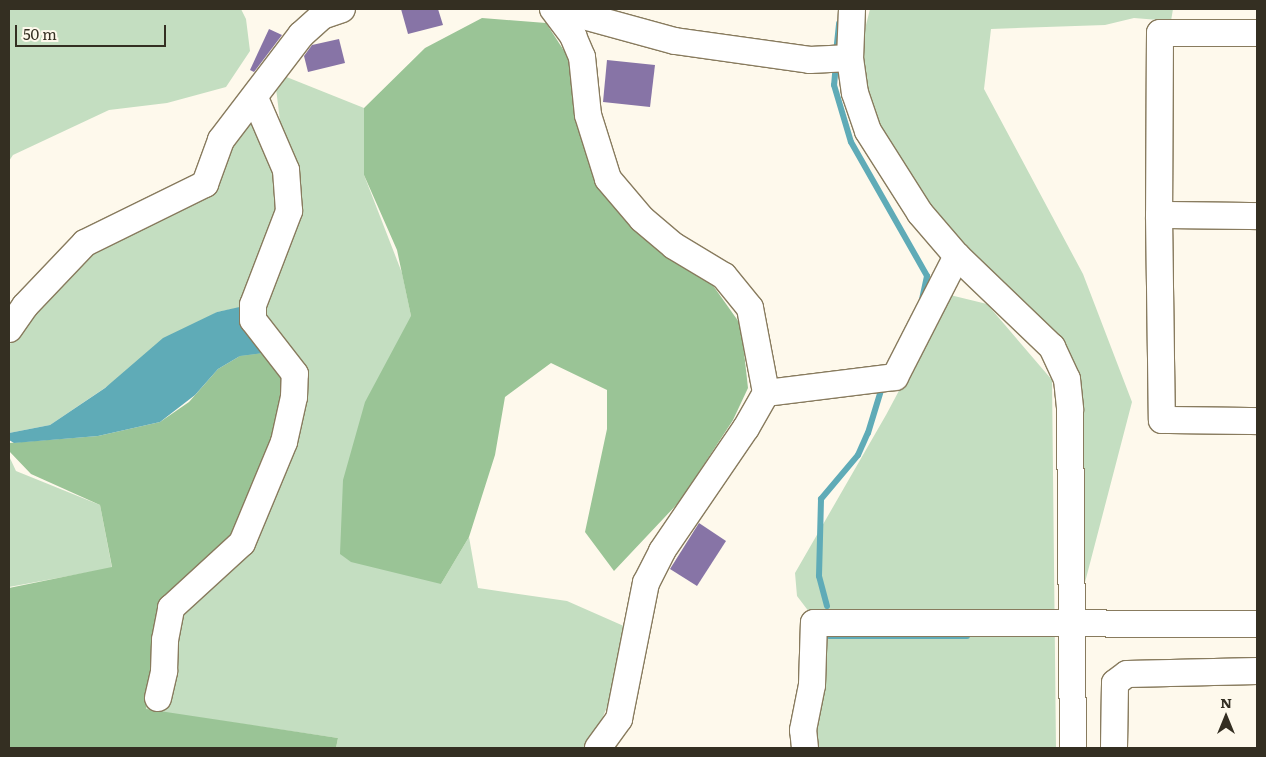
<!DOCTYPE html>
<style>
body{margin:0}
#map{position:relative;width:1266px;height:757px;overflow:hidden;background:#fef9ec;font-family:Literata,serif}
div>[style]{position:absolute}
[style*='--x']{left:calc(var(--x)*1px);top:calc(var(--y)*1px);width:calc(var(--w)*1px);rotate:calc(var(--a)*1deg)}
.green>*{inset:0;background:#c4dec1}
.forest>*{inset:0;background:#9ac496}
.water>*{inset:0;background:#5fabb7}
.stream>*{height:6px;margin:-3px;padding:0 3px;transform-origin:3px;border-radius:3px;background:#5fabb7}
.building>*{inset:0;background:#8774a6}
.roads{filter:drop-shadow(1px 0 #887b5e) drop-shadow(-1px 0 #887b5e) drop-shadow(0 1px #887b5e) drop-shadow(0 -1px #887b5e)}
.minor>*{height:26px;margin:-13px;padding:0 13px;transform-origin:13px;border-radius:13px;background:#fff}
span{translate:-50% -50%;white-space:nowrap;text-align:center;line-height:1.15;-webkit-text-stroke:5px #fef9ec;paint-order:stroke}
.frame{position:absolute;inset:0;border:10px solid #342f22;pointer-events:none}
.north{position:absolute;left:1201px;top:692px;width:50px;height:50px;-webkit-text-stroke:4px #fef9ec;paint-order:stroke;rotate:0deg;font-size:14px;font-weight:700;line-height:20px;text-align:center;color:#342f22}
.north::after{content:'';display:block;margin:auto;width:18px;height:22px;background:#342f22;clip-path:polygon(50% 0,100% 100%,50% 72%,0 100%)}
.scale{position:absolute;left:15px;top:25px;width:151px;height:22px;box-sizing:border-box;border:2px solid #342f22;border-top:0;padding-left:6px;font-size:15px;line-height:18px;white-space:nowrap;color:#342f22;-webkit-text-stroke:4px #fef9ec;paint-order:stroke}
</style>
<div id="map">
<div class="green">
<div style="clip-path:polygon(9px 9px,241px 9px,246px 19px,250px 51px,226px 87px,167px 103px,109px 110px,13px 155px,9px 161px)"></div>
<div style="clip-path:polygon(870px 9px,1173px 9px,1171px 21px,1134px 18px,1105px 25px,991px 29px,984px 89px,1083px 274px,1132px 402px,1083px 590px,1081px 381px,1054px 331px,934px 215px,871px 109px,861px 45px)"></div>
<div style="clip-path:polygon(274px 72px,364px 108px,364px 175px,402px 273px,411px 316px,441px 584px,469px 537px,478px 588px,567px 601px,626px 627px,614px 691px,591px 744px,586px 748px,336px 748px,338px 738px,146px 710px,171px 608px,253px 305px,217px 312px,50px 425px,9px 433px,9px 345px,60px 283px,62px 268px,205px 184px,255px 98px,286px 170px)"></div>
<div style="clip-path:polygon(950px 295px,987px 304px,1052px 380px,1056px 748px,815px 748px,816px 621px,797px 596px,795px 573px,886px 415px)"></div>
<div style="clip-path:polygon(9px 456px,16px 471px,100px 505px,112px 568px,9px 587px)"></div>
</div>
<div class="forest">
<div style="clip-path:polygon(482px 18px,546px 23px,572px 63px,598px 184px,702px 270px,741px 325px,748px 388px,733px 420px,680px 501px,614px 571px,585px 532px,607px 429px,607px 390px,551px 363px,505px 397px,495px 455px,469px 537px,441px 584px,351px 562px,340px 554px,343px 480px,365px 402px,411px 316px,397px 250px,364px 175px,364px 108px,425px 48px)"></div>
<div style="clip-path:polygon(278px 351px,295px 374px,242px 543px,171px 608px,146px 709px,338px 738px,336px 748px,9px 748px,9px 588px,112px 567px,100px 505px,31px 474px,9px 451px,9px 443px,98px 436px,160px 422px,189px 402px,218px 369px,240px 356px)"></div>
</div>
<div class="water">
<div style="clip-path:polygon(244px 306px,278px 351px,240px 356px,218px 369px,195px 395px,160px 422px,98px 436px,14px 443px,9px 440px,9px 433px,50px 425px,105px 388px,163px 338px,217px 312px)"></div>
</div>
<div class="stream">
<div style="--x:836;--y:53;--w:30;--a:-84"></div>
<div style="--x:836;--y:63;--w:22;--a:95"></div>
<div style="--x:834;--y:85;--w:59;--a:73.4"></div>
<div style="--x:851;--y:142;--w:154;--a:60.4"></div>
<div style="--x:927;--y:276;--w:25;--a:102"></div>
<div style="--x:827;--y:606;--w:31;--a:-105"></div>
<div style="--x:819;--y:576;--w:77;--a:-88.5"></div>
<div style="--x:821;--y:499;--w:57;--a:-49.9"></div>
<div style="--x:858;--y:455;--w:24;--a:-66"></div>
<div style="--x:868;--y:433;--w:51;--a:-73"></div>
<div style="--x:829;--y:636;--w:138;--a:0"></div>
</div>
<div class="building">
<div style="clip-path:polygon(401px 9px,438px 9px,443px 25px,408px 34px)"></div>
<div style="clip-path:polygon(269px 29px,282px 35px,254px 72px,250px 70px)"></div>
<div style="clip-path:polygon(339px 39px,345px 63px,308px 72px,304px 56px,312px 45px)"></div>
<div style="clip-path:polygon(607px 60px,655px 65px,650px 107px,603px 102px)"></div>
<div style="clip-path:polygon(699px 523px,726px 541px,697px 586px,670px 569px)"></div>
</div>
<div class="roads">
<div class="minor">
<div style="--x:553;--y:9;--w:34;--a:53"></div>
<div style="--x:573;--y:36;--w:23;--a:67"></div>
<div style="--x:582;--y:57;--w:58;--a:84.1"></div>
<div style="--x:588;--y:115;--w:67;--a:72.6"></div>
<div style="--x:608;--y:179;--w:52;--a:49.6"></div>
<div style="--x:642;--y:219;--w:42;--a:40.2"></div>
<div style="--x:674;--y:246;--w:58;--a:31"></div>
<div style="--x:724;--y:276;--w:41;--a:50.9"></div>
<div style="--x:750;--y:308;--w:86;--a:79.3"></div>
<div style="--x:558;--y:9;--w:121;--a:15.3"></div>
<div style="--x:675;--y:41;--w:136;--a:8"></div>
<div style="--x:810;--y:60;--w:40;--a:-2.9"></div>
<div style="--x:852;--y:9;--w:49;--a:92.3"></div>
<div style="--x:850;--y:58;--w:35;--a:82"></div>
<div style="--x:855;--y:93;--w:40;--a:71.1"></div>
<div style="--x:868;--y:131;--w:97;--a:57.6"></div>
<div style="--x:920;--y:213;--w:57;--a:49.3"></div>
<div style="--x:957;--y:256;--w:132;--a:43.8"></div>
<div style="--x:1052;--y:347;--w:35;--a:65"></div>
<div style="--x:1067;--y:379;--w:31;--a:84"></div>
<div style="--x:1070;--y:410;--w:338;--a:89.5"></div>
<div style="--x:1257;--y:33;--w:97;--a:180"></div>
<div style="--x:1160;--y:33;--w:182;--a:90.3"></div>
<div style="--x:1159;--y:215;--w:205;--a:89.2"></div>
<div style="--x:1162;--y:420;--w:95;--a:0.6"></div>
<div style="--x:1159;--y:215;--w:98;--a:0.6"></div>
<div style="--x:9;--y:329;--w:28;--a:-55"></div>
<div style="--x:25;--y:306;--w:87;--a:-46.4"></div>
<div style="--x:85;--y:243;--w:134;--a:-26.2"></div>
<div style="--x:205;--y:184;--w:47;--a:-70"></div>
<div style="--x:221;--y:140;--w:132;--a:-52.7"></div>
<div style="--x:301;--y:35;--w:28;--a:-42"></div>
<div style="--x:322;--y:16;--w:21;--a:-19"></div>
<div style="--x:158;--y:698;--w:28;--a:-77"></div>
<div style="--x:164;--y:671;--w:31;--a:-88"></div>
<div style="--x:165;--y:640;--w:33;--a:-79"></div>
<div style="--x:171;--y:608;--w:96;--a:-42.5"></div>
<div style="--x:242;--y:543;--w:109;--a:-67.4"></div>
<div style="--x:284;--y:442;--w:46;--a:-77.5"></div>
<div style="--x:294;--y:397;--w:23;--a:-88"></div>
<div style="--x:295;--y:374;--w:68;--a:-127.9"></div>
<div style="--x:253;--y:320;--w:15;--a:-90"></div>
<div style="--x:253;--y:305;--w:101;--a:-69"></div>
<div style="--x:289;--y:211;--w:41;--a:-94.2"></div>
<div style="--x:286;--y:170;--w:78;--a:-113.3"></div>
<div style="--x:598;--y:748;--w:36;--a:-54"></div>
<div style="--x:619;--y:719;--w:139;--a:-78.8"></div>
<div style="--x:646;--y:583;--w:36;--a:-63"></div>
<div style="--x:662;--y:551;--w:149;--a:-55.7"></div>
<div style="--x:746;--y:428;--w:40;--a:-60.3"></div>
<div style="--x:766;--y:393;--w:130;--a:-7.1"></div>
<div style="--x:895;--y:377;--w:136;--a:-62.9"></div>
<div style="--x:805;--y:748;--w:18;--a:-96"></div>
<div style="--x:803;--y:730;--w:46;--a:-78.7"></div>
<div style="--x:812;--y:685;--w:62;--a:-88.2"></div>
<div style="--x:814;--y:623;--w:443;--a:0.1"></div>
<div style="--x:1114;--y:748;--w:65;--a:-89.1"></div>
<div style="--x:1115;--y:683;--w:15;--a:-37"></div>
<div style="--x:1127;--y:674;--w:130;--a:-1.3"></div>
</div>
</div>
<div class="frame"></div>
<div class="north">N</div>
<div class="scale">50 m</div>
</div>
